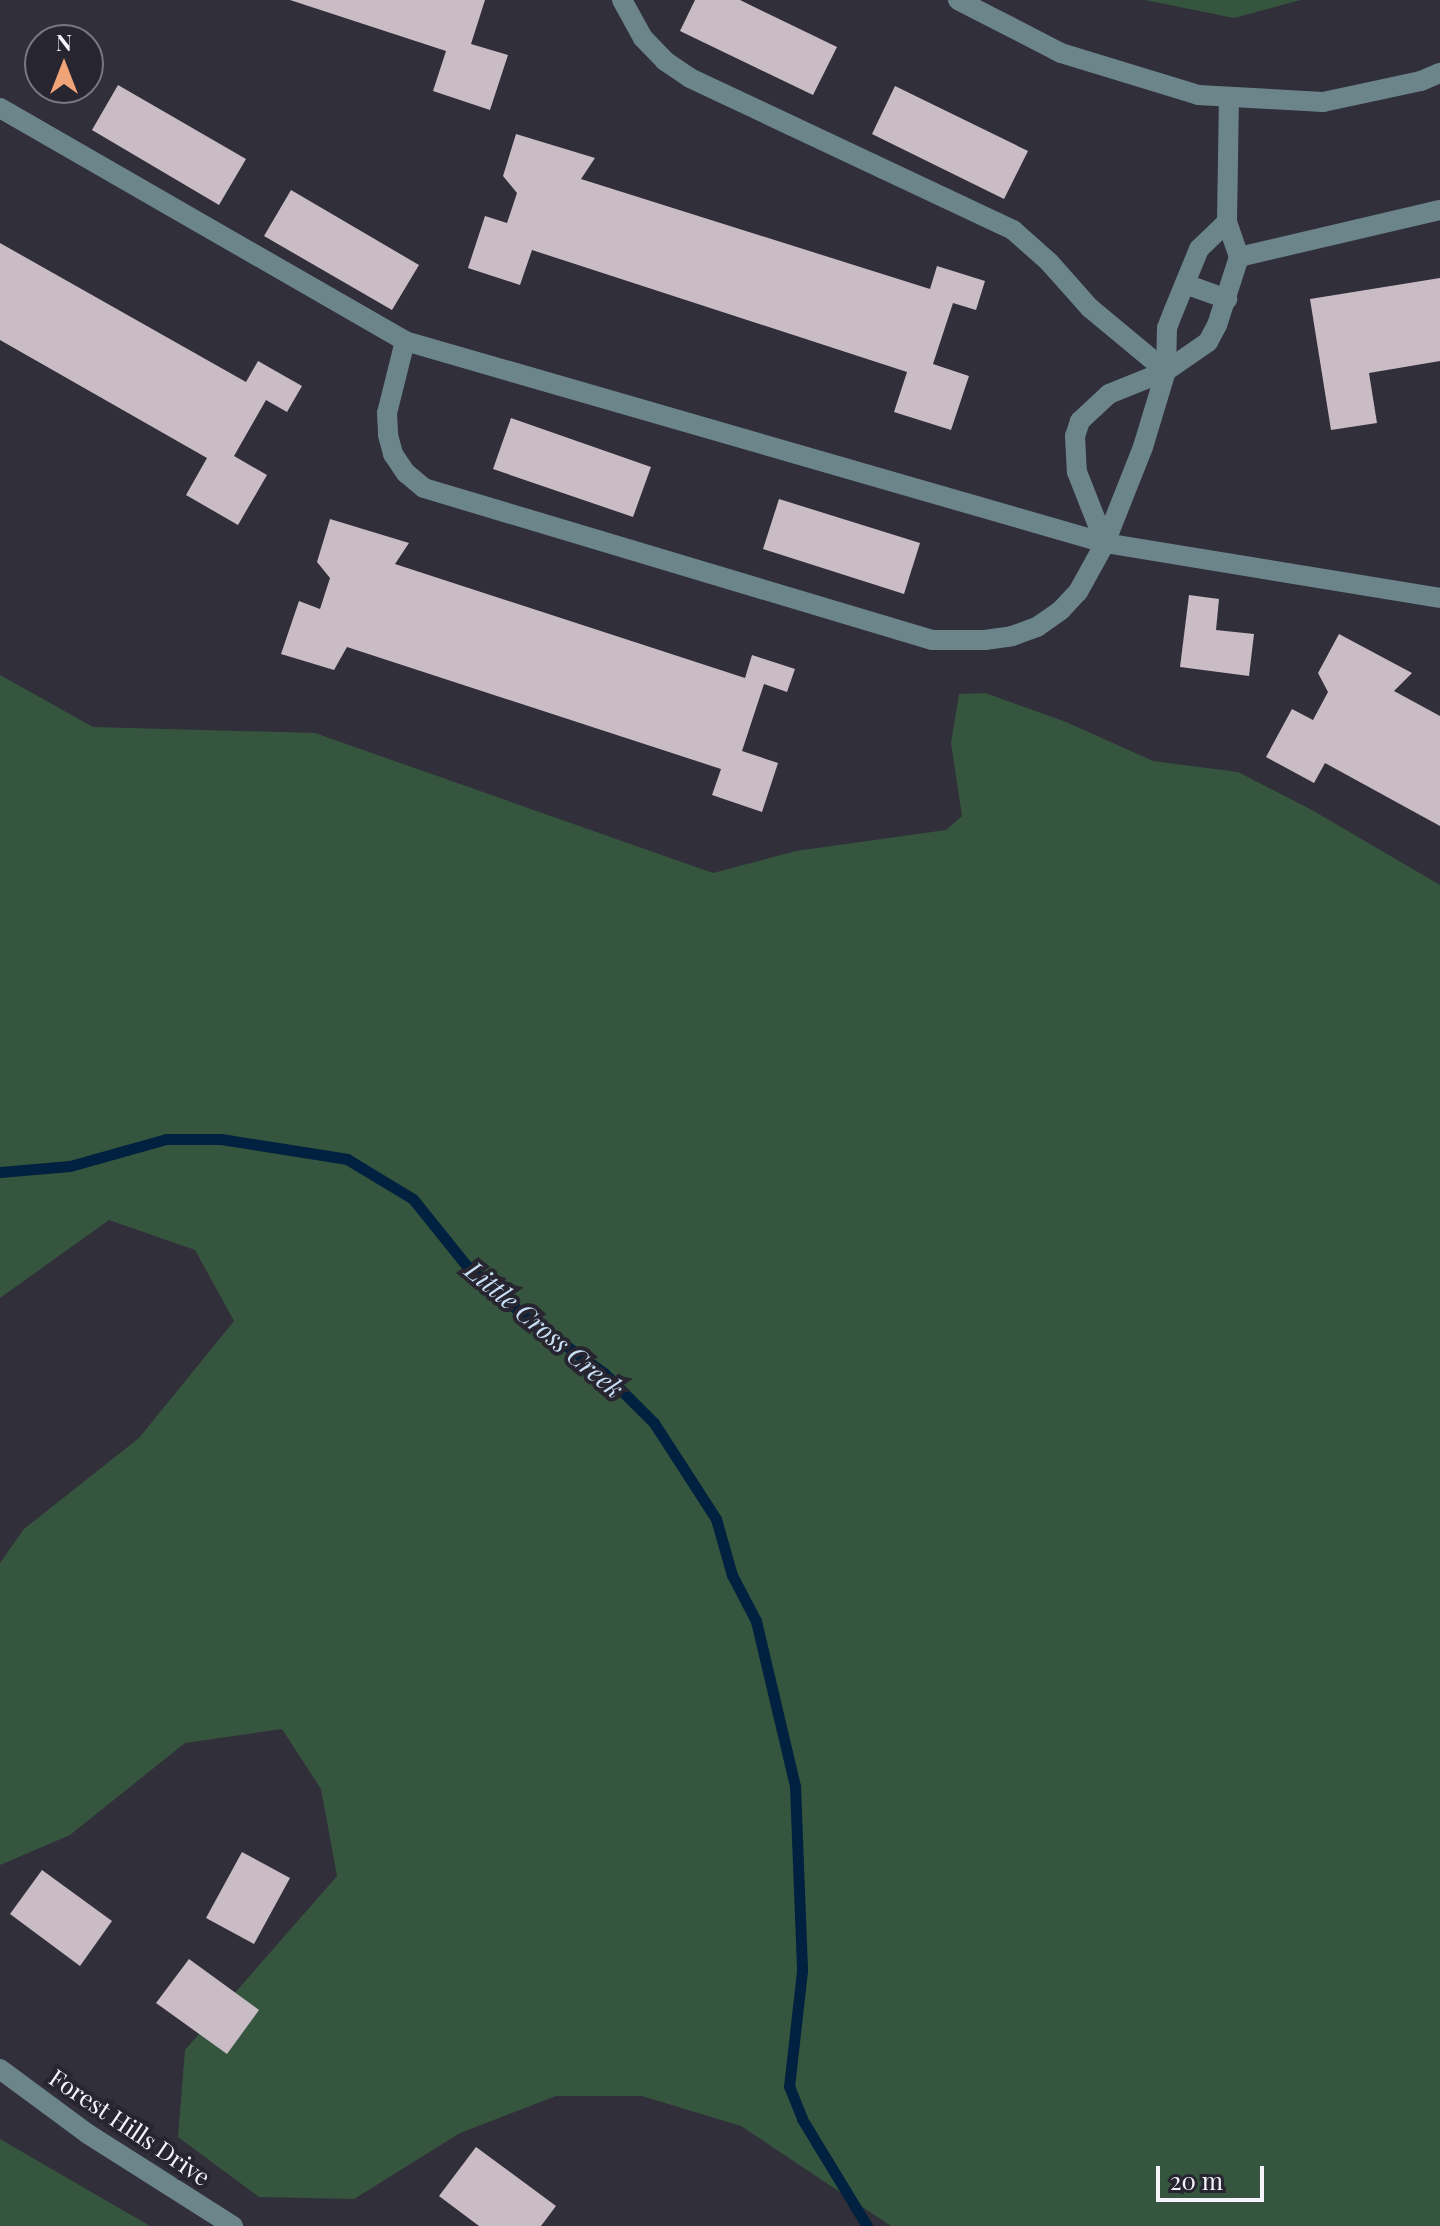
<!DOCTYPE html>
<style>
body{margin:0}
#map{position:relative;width:1440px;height:2226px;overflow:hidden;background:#312f3a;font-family:"Playfair Display",serif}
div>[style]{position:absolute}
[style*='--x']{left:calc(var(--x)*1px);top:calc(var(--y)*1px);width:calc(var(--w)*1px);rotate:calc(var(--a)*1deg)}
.green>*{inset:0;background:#36553e}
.stream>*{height:11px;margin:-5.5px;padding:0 5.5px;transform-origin:5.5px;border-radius:5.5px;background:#00213f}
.building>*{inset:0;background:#cabcc5}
.minor>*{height:20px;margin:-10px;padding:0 10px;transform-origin:10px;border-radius:10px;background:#6b858b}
span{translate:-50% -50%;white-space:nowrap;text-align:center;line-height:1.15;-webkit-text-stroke:8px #272530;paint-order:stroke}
.street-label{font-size:24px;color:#f5f4fb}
.water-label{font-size:26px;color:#c8dff6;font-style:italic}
.north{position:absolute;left:24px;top:24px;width:80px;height:80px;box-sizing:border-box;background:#272530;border:2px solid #797881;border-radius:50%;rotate:0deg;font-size:22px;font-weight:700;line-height:32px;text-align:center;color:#f5f4fb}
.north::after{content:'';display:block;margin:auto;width:28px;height:36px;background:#efa377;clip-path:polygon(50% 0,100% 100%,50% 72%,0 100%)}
.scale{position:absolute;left:1156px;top:2166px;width:108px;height:36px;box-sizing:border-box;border:4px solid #f5f4fb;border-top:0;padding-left:10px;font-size:24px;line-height:28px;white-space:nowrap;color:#f5f4fb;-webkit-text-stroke:6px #272530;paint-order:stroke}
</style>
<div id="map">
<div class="green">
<div style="clip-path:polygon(1145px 0,1301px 0,1234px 18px)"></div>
<div style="clip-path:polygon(0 675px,93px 727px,315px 733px,713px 873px,796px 851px,946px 830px,962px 816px,951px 743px,959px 694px,985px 693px,1066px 722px,1153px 761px,1238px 772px,1312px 810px,1440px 885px,1440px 2226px,891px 2226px,741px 2126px,642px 2096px,556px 2096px,460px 2133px,354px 2199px,259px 2197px,178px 2137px,185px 2050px,337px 1876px,321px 1789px,282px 1729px,185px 1743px,70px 1835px,0 1865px,0 1563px,24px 1529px,139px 1438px,234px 1321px,195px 1250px,109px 1220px,0 1298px)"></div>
<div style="clip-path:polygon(0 2139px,150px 2226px,0 2226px)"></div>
</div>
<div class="stream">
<div style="--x:0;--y:1172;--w:70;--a:-4.9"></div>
<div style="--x:70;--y:1166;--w:100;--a:-15.7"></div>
<div style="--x:166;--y:1139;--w:55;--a:0"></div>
<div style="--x:221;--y:1139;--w:128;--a:9"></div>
<div style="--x:347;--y:1159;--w:77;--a:31.2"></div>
<div style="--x:413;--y:1199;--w:85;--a:51.2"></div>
<div style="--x:466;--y:1265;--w:74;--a:41.2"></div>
<div style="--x:522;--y:1314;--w:101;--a:35.7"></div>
<div style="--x:604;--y:1373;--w:71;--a:45"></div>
<div style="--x:654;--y:1423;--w:114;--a:57.1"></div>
<div style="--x:716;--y:1519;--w:58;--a:74.1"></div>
<div style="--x:732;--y:1575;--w:52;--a:62.4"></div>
<div style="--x:756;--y:1621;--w:170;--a:76.7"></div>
<div style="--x:795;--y:1786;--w:185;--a:87.8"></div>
<div style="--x:802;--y:1971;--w:116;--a:96.4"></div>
<div style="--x:789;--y:2086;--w:35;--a:68"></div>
<div style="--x:802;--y:2119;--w:125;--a:58.7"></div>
</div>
<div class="building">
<div style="clip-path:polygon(290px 0,485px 0,471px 44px,508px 55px,490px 110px,433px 91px,446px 51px)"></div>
<div style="clip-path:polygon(695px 0,740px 0,837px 47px,813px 95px,680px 31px)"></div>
<div style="clip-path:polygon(118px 85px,246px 159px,219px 205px,92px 130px)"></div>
<div style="clip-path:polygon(895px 86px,1028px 151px,1004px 199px,872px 134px)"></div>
<div style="clip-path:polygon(516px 134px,595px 158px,581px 179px,930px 289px,937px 266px,985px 281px,976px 310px,953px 303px,933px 364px,969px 376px,951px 430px,894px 412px,907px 372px,532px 250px,520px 285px,468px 268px,485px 216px,507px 223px,517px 193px,503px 176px)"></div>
<div style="clip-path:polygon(291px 190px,419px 265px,392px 310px,264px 236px)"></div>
<div style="clip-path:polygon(0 243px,246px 382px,258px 361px,302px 386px,287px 412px,266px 400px,234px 456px,267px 475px,238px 525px,186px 495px,207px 458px,0 340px)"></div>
<div style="clip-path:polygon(1440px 278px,1440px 361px,1369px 373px,1377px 423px,1331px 430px,1310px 299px)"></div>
<div style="clip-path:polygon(511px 418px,651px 467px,633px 517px,493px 469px)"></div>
<div style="clip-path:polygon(779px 499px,920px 543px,904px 594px,763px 549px)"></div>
<div style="clip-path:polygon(330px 519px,409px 543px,395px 564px,745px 678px,752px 655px,795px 669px,787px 692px,764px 684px,742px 751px,778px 763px,762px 812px,712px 795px,721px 769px,347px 647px,334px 670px,281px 654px,299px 601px,320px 609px,330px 578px,317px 562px)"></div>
<div style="clip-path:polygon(1189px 595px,1219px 599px,1216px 630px,1254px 634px,1249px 676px,1180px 667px)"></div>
<div style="clip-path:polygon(1339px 634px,1412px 673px,1394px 691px,1440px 716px,1440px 826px,1325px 763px,1314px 783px,1266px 757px,1292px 709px,1313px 720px,1328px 692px,1318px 673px)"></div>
<div style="clip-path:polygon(242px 1852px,290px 1878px,254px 1944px,206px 1918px)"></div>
<div style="clip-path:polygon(42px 1870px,112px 1921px,80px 1966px,10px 1914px)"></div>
<div style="clip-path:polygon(189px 1959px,259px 2010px,227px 2054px,156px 2003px)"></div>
<div style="clip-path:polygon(476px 2147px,556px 2206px,541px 2226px,479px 2226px,439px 2196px)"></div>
</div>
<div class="minor">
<div style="--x:622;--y:0;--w:43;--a:61.1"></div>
<div style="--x:643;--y:38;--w:32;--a:46"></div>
<div style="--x:665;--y:61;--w:30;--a:34"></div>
<div style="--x:690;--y:78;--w:357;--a:25.2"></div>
<div style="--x:1013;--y:230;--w:48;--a:41.6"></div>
<div style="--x:1049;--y:262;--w:62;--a:48.3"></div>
<div style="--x:1090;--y:308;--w:99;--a:39.7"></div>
<div style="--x:1166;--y:371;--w:61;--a:158"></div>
<div style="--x:1109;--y:394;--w:40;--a:137"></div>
<div style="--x:1080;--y:421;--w:16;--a:108"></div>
<div style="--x:1075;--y:436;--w:36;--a:87"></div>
<div style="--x:1077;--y:472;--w:76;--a:68.5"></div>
<div style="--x:958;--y:0;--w:116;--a:27.2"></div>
<div style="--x:1061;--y:53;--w:143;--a:17"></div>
<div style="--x:1198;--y:95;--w:125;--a:3.2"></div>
<div style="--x:1323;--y:102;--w:100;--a:-12.1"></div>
<div style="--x:1421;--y:81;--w:21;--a:-23"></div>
<div style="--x:0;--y:108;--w:467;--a:29.9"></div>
<div style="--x:405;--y:341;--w:729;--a:16.1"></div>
<div style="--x:1105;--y:543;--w:339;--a:9.3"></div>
<div style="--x:1227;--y:222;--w:37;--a:71"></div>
<div style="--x:1239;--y:257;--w:71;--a:107.9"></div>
<div style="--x:1217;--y:325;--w:19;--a:118"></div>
<div style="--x:1208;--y:342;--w:51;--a:145.4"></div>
<div style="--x:1166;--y:371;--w:43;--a:-88.7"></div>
<div style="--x:1167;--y:328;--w:19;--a:-69"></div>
<div style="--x:1174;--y:310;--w:66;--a:-67.7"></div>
<div style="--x:1199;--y:249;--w:39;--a:-44"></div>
<div style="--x:1227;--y:222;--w:125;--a:-89.1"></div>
<div style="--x:1239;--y:257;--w:206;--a:-13.2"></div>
<div style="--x:1185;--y:284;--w:45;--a:19.7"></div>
<div style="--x:405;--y:341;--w:74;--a:104"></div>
<div style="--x:387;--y:413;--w:22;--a:87"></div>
<div style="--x:388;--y:435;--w:20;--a:75"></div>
<div style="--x:393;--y:454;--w:23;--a:56"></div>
<div style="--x:406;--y:473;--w:23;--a:40"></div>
<div style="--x:424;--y:488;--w:530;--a:16.66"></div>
<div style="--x:932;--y:640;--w:53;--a:0"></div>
<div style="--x:985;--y:640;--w:27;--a:-8"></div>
<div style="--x:1012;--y:636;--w:27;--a:-20"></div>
<div style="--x:1037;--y:627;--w:29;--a:-35"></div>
<div style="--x:1061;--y:610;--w:25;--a:-47"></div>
<div style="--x:1078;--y:592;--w:56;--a:-61.1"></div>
<div style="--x:1105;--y:543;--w:103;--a:-68.4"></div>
<div style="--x:1143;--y:447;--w:79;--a:-73.2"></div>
<div style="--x:0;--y:2069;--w:109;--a:36.5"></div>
<div style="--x:88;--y:2134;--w:172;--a:32.4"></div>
</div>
<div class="street-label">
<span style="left:130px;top:2127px;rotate:34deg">Forest Hills Drive</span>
</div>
<div class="water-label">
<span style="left:545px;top:1329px;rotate:40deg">Little Cross Creek</span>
</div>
<div class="north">N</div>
<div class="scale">20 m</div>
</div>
